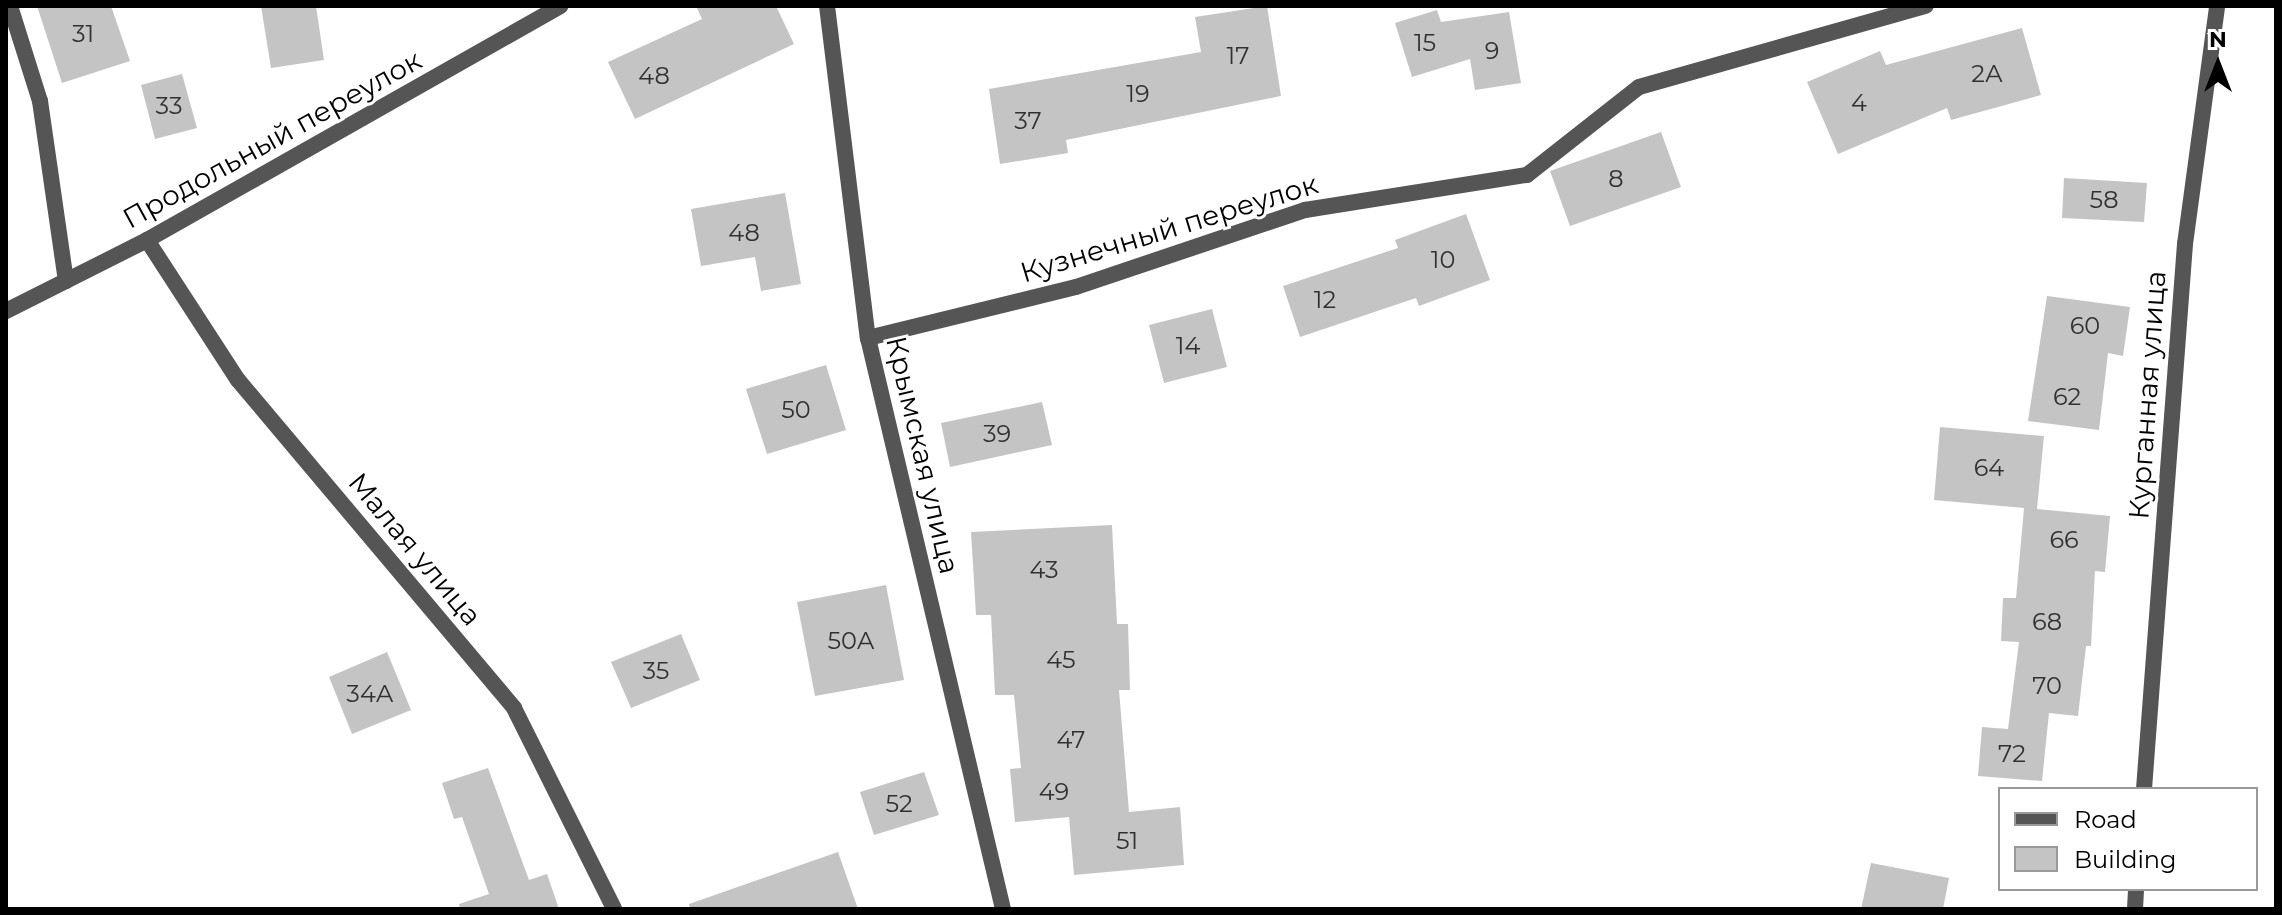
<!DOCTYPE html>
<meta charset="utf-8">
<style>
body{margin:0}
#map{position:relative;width:2282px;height:915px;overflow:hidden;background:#fff;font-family:Montserrat,sans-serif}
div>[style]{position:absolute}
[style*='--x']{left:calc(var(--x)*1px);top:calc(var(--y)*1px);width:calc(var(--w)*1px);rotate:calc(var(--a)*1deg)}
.building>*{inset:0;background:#c4c4c4}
.minor>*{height:16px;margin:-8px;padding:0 8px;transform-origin:8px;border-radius:8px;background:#555}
.tertiary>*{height:16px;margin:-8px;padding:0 8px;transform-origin:8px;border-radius:8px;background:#555}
span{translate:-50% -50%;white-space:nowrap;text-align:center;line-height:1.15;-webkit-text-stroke:6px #fff;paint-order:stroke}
.number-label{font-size:24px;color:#313131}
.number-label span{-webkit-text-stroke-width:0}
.street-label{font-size:28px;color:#000}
.frame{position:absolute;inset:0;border:8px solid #000;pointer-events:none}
.legend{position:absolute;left:1998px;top:787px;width:260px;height:104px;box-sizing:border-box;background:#fff;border:2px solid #999;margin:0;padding:10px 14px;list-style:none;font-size:24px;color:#000}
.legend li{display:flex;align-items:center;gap:16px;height:40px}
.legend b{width:40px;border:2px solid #999}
.north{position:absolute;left:2178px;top:24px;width:80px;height:80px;-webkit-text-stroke:6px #fff;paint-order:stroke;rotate:0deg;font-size:22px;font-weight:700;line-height:32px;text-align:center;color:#000}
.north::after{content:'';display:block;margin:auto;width:28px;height:36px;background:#000;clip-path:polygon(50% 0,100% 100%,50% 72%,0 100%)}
</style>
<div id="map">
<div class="building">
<div style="clip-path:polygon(37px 6px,111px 6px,130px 61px,62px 83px)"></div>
<div style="clip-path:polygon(261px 6px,316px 6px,324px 60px,271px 68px)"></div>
<div style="clip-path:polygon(696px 6px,776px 6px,794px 44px,635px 119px,608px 62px,702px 19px)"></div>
<div style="clip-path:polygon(1267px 6px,1281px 96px,1066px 140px,1068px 153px,1000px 164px,989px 89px,1201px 52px,1195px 17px)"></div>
<div style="clip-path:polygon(1437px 10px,1441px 22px,1509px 12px,1521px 83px,1475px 90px,1470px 59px,1412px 77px,1395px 23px)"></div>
<div style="clip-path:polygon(2022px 28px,2041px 95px,1951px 120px,1947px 108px,1838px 154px,1807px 82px,1880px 51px,1886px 65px)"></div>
<div style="clip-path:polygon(182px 74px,197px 128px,155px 139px,141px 85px)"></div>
<div style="clip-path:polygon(1661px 132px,1681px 187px,1570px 226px,1550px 171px)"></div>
<div style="clip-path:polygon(2064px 178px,2147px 183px,2144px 222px,2062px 218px)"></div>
<div style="clip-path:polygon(785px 193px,801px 284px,761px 291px,755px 257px,701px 266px,691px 209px)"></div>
<div style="clip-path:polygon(1466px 214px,1490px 280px,1419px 306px,1416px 298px,1300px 337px,1283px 286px,1398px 248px,1395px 240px)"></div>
<div style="clip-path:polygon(2047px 296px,2130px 307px,2123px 356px,2108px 353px,2099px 430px,2028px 421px)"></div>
<div style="clip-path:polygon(1212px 309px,1227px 367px,1164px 383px,1149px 325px)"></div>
<div style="clip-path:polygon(826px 365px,846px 430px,767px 454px,746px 389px)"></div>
<div style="clip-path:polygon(1042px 402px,1052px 445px,950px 467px,941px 423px)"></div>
<div style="clip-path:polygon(1940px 427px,2044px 436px,2037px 509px,2110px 516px,2105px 572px,2095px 571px,2091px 646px,2086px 646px,2078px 716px,2049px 713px,2042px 781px,1978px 776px,1982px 727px,2008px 729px,2019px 642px,2001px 641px,2003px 598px,2016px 598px,2024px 508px,1934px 500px)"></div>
<div style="clip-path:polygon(1112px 525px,1117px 624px,1128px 624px,1130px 690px,1119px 690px,1129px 812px,1180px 807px,1184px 865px,1074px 875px,1069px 817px,1015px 822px,1010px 769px,1021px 768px,1014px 695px,995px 695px,991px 615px,976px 615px,971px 532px)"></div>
<div style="clip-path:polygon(886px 585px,904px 680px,815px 696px,797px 602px)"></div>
<div style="clip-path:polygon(681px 634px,700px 680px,631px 708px,611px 662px)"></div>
<div style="clip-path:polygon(387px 652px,411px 710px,352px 734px,329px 677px)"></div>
<div style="clip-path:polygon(488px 768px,529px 880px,547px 874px,559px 909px,460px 909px,459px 904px,489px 894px,462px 817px,454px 819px,442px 783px)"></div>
<div style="clip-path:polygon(924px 772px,939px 815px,874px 835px,860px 792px)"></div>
<div style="clip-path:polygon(838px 852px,858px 909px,690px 909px,689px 904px)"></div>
<div style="clip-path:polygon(1871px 863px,1949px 878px,1943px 909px,1861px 909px)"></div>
</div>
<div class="minor">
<div style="--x:10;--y:6;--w:100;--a:72.5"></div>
<div style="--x:40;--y:101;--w:182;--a:81.8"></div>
<div style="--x:827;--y:6;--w:335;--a:83"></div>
<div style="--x:868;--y:338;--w:587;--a:76.7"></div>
<div style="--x:147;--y:240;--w:167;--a:57"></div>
<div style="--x:238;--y:380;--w:429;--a:49.9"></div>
<div style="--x:514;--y:708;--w:225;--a:63.5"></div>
<div style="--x:868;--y:338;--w:214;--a:-13.8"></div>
<div style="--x:1076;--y:287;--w:242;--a:-18.6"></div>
<div style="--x:1305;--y:210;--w:225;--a:-9"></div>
<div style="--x:1527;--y:175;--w:142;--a:-38.2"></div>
<div style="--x:1639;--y:87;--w:298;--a:-15.8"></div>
<div style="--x:2144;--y:789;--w:547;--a:-85.7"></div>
<div style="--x:2185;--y:244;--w:240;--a:-82.3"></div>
<div style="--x:2135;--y:909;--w:20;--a:-87"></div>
</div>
<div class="tertiary">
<div style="--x:6;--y:311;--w:158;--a:-26.7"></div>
<div style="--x:147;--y:240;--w:475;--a:-29.5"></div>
</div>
<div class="number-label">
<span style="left:83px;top:34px">31</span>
<span style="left:1425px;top:43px">15</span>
<span style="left:1492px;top:51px">9</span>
<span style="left:1238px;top:56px">17</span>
<span style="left:1987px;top:74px">2А</span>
<span style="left:654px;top:76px">48</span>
<span style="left:1138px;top:94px">19</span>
<span style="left:1859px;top:103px">4</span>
<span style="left:169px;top:106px">33</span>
<span style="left:1028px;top:121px">37</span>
<span style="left:1616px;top:179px">8</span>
<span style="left:2104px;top:200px">58</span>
<span style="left:744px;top:233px">48</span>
<span style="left:1443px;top:260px">10</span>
<span style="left:1325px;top:300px">12</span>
<span style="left:2085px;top:326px">60</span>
<span style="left:1188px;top:346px">14</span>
<span style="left:2067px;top:397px">62</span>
<span style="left:796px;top:410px">50</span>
<span style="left:997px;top:434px">39</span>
<span style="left:1989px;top:468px">64</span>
<span style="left:2064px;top:540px">66</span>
<span style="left:1044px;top:570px">43</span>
<span style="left:2047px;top:622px">68</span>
<span style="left:851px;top:641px">50А</span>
<span style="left:1061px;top:660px">45</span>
<span style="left:656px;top:671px">35</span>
<span style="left:2047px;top:686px">70</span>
<span style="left:370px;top:694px">34А</span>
<span style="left:1071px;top:740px">47</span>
<span style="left:2012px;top:754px">72</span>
<span style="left:1054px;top:792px">49</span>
<span style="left:899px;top:804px">52</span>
<span style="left:1127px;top:841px">51</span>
</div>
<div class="street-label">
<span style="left:272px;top:139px;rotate:-29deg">Продольный переулок</span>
<span style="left:1169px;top:228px;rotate:-17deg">Кузнечный переулок</span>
<span style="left:2147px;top:395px;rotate:-86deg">Курганная улица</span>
<span style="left:923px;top:455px;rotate:77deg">Крымская улица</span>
<span style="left:415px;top:549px;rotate:50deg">Малая улица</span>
</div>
<div class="frame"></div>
<ul class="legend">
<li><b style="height:10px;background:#555"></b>Road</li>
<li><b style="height:22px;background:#c4c4c4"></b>Building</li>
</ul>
<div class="north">N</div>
</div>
